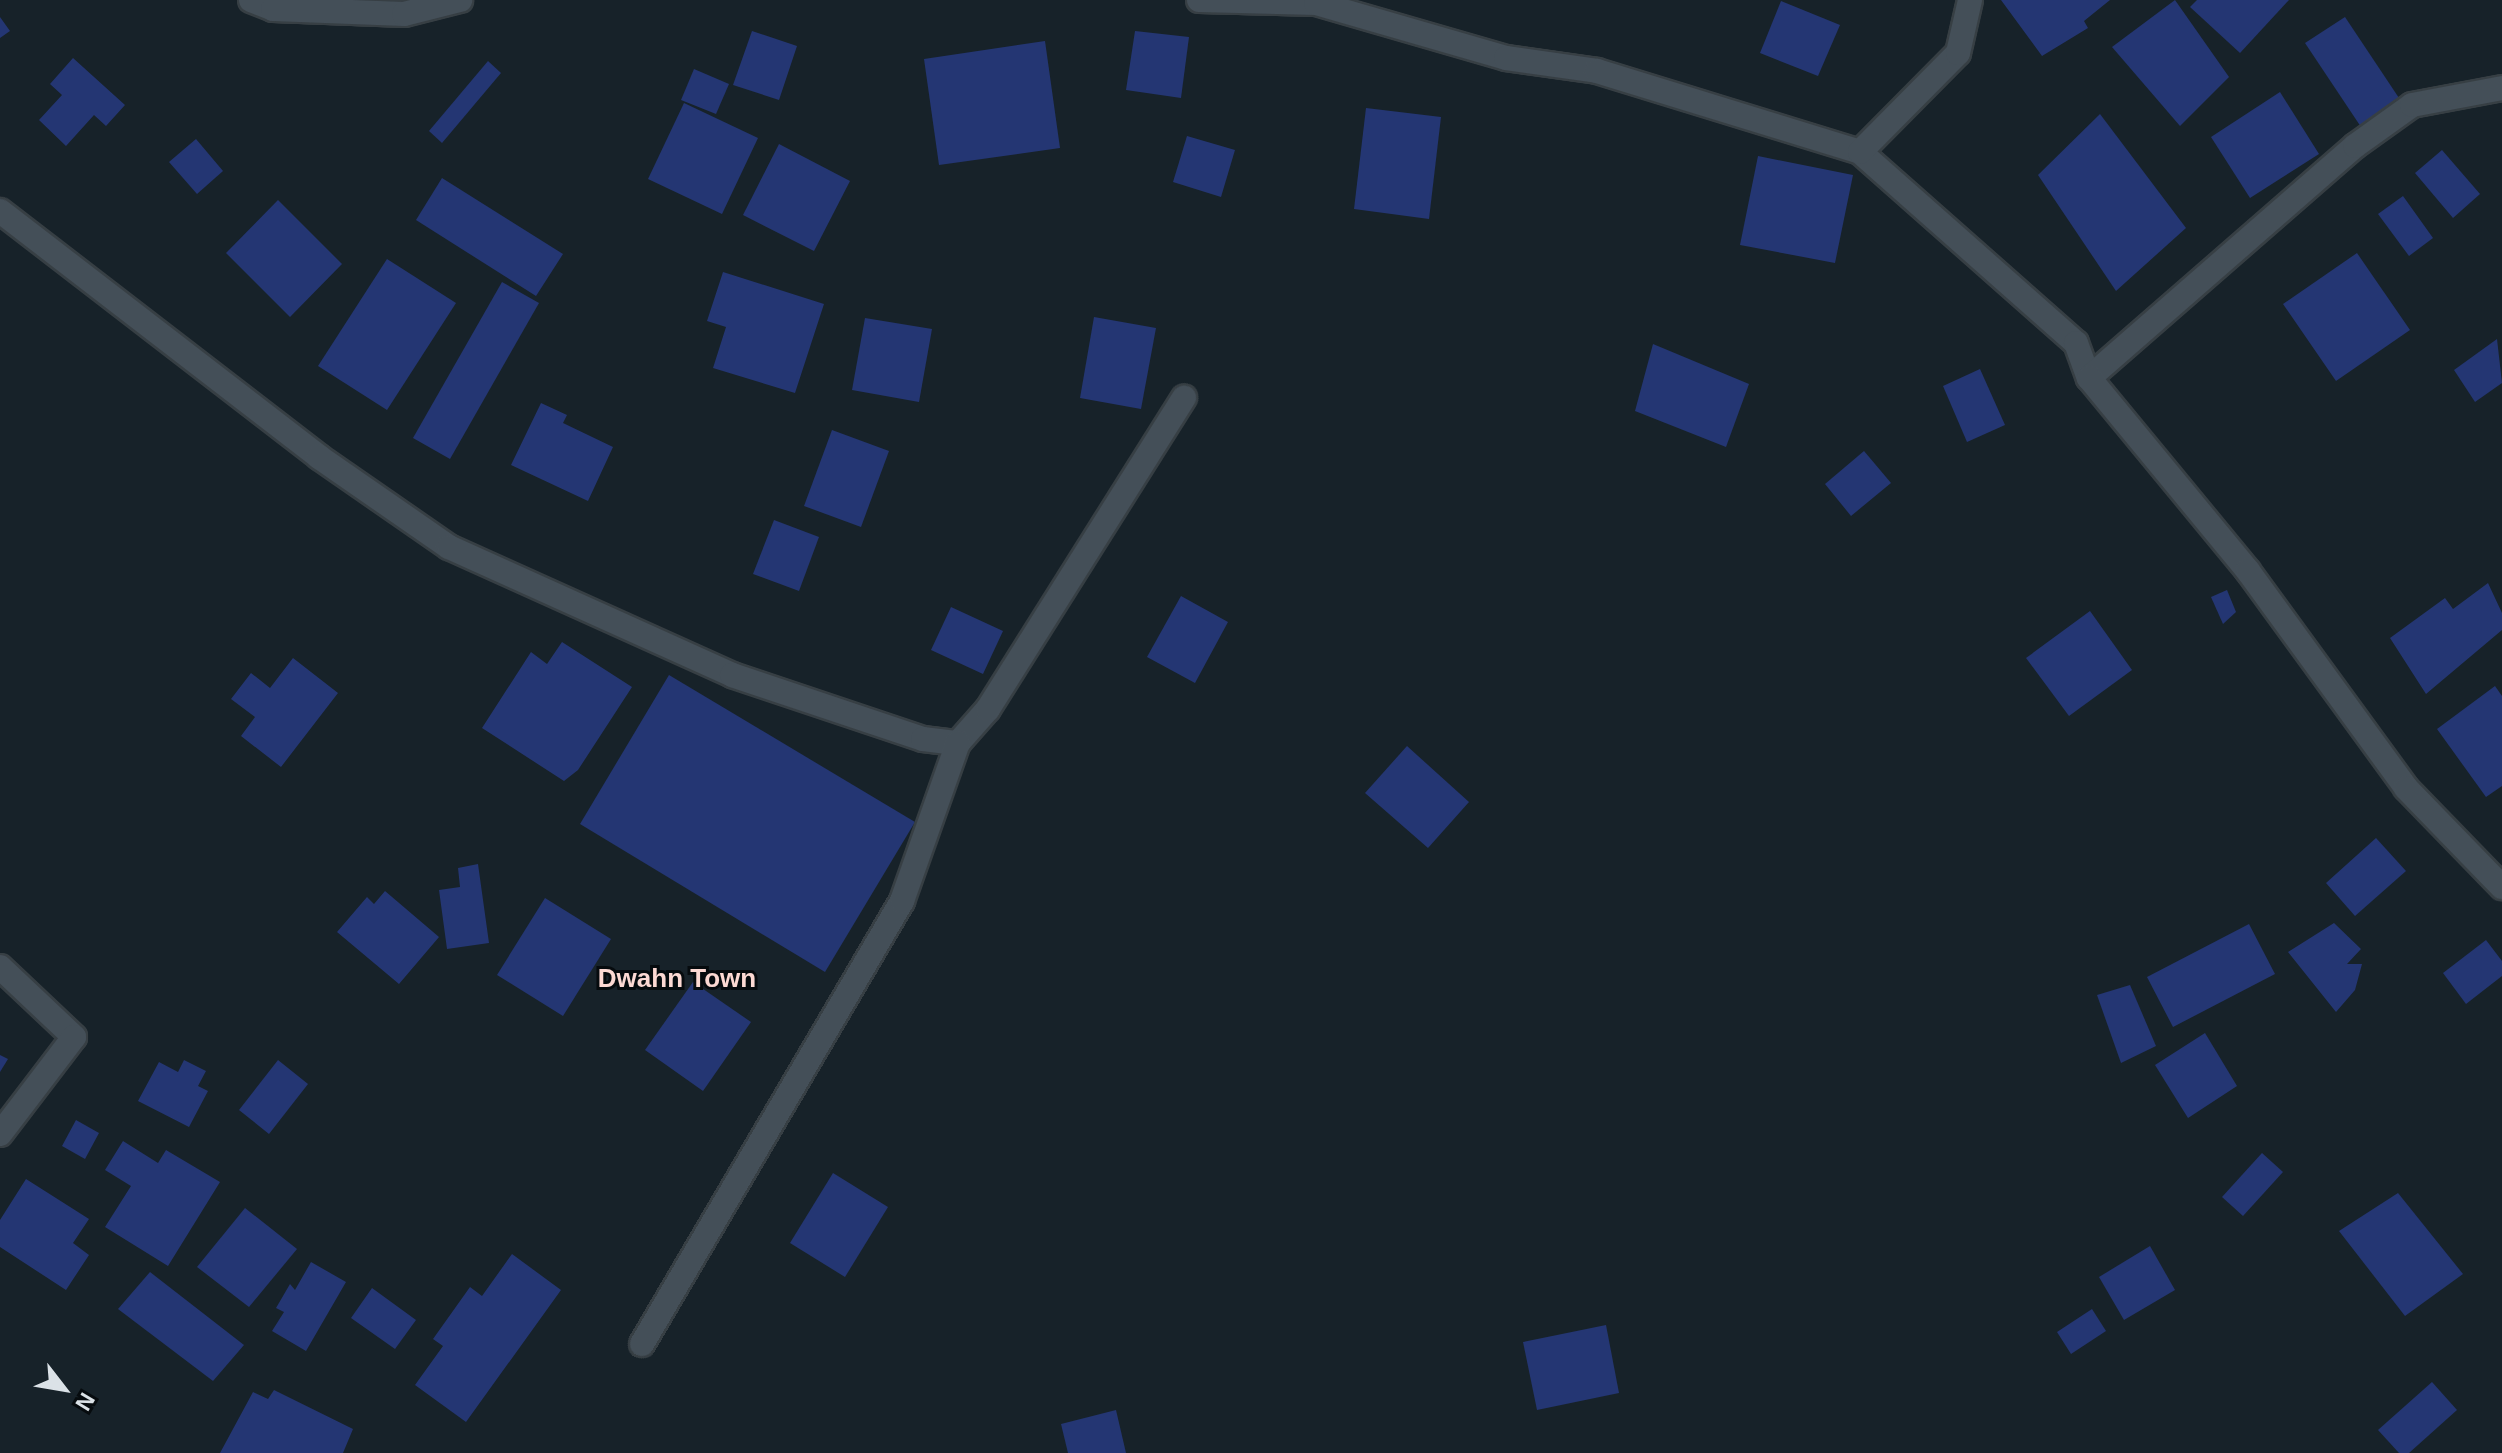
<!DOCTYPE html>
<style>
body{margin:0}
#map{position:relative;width:2502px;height:1453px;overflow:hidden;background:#172229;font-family:Helvetica,sans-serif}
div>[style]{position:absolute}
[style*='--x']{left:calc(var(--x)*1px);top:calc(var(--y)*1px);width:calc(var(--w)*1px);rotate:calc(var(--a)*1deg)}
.building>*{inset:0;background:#243673}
.roads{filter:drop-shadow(2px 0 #373f44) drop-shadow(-2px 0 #373f44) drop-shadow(0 2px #373f44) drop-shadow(0 -2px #373f44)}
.minor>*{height:24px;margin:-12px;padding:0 12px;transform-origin:12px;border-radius:12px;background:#444f58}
span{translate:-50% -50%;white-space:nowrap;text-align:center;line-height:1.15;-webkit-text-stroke:6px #060b0e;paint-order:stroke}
.neighbourhood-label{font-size:26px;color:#fcd9d3;font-weight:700}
.north{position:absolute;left:24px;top:1349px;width:80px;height:80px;-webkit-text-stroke:6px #060b0e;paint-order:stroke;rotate:121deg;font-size:22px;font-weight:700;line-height:32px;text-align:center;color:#dbe2e7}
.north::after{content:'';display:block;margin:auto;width:28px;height:36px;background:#dbe2e7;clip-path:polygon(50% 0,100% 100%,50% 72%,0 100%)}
</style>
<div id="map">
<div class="building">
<div style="clip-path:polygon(2001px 0,2110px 0,2084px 21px,2088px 28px,2042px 56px)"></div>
<div style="clip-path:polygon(2175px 0,2229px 77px,2180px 126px,2112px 47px)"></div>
<div style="clip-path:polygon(2197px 0,2289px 0,2240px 53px,2190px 7px)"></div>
<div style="clip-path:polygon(1781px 1px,1840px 25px,1818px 76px,1760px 53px)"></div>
<div style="clip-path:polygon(0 17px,10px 31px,0 38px)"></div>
<div style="clip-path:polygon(2345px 17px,2403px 104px,2363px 130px,2305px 43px)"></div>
<div style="clip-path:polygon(752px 31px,797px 46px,779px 100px,733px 85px)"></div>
<div style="clip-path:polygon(1135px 31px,1189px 37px,1181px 98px,1126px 90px)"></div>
<div style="clip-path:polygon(1045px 41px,1060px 148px,939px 165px,924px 59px)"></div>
<div style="clip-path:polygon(73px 58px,125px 105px,106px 126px,94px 115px,66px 146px,39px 120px,62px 95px,50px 84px)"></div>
<div style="clip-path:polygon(488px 61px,501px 73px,442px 143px,429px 131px)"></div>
<div style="clip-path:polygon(694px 69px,729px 84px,716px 114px,681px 100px)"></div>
<div style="clip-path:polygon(2280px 92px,2319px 154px,2250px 198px,2211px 137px)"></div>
<div style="clip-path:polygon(684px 103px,758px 138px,722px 214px,648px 179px)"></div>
<div style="clip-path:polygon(1366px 108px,1441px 117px,1429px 219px,1354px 209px)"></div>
<div style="clip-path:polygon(2100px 114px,2186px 228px,2116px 291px,2038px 175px)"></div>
<div style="clip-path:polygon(1187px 136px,1235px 150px,1221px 197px,1173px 182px)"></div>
<div style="clip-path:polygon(196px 139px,223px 171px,197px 194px,169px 162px)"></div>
<div style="clip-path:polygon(779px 144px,850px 181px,814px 251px,743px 215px)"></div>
<div style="clip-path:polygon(2442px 150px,2480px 194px,2453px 218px,2415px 173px)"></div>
<div style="clip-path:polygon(1758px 156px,1853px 175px,1835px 263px,1740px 245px)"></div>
<div style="clip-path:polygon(442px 178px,563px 254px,536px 296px,416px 220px)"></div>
<div style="clip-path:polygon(2403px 196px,2433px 238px,2409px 256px,2378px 214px)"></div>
<div style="clip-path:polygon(278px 200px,342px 264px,290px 317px,226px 253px)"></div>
<div style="clip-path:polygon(2357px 253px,2410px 330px,2336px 381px,2283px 304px)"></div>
<div style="clip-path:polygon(387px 259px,456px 303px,387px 410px,318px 366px)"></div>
<div style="clip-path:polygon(723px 272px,824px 304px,795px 393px,713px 368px,726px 327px,707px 321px)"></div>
<div style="clip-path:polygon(502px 282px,539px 303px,450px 459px,413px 438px)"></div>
<div style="clip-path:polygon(1094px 317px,1156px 328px,1141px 409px,1080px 398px)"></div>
<div style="clip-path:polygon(865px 318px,932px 329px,919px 402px,852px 390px)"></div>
<div style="clip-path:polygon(2497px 339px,2502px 383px,2475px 402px,2454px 370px)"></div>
<div style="clip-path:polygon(1653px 344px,1749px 384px,1726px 447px,1635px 411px)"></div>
<div style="clip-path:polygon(1980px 369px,2005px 425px,1967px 442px,1943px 386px)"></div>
<div style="clip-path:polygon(541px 403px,567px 415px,563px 423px,613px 447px,588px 501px,511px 465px)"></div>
<div style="clip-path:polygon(832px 430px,889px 451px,861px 527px,804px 506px)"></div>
<div style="clip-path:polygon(1864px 451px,1891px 483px,1851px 516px,1825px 484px)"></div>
<div style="clip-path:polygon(774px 520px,819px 537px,799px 591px,753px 574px)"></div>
<div style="clip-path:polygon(2488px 583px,2502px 613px,2502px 630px,2426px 694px,2390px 638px,2445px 598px,2453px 609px)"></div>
<div style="clip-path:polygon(2227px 590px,2236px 612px,2223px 624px,2211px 597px)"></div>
<div style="clip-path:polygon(1181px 596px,1228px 622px,1195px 683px,1147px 657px)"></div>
<div style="clip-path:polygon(951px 607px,1003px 631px,983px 674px,931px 650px)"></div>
<div style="clip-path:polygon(2090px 611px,2132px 670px,2069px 716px,2026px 658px)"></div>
<div style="clip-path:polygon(562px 642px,632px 687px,578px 770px,564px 781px,482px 728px,531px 652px,547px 664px)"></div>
<div style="clip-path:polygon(293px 658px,338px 693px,281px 767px,241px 736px,255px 717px,231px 699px,251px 673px,270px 688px)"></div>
<div style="clip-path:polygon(669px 675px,915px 822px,825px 972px,580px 824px)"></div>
<div style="clip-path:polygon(2495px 686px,2502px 696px,2502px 786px,2486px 797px,2437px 729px)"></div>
<div style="clip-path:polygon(1407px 746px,1469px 802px,1428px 848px,1365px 793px)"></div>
<div style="clip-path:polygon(2376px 838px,2406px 871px,2355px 916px,2326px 883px)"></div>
<div style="clip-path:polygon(478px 864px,489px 943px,447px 949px,439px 890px,460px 887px,458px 868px)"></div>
<div style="clip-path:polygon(385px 891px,439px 937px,399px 984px,337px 932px,367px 897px,374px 904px)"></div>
<div style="clip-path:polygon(545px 898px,611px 939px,563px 1016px,497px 975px)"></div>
<div style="clip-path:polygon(2334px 923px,2361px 949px,2347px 964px,2362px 964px,2355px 990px,2336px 1012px,2288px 952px)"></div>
<div style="clip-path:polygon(2249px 924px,2275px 974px,2173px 1027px,2147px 977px)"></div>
<div style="clip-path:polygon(2486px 940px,2502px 961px,2502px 976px,2466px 1004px,2443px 973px)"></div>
<div style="clip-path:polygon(693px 982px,751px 1022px,703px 1091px,645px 1050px)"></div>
<div style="clip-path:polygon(2130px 985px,2156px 1046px,2121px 1063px,2097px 995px)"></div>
<div style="clip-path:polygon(2205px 1033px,2237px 1086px,2188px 1118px,2155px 1065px)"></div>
<div style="clip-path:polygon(0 1055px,8px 1059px,0 1072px)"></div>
<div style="clip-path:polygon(184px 1060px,206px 1071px,198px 1086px,208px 1091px,189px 1127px,138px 1101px,159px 1062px,178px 1072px)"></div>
<div style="clip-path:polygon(278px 1060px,308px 1084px,269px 1134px,239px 1110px)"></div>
<div style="clip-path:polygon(76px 1120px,99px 1133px,85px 1159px,62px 1146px)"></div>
<div style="clip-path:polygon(123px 1141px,158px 1163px,166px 1150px,220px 1182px,168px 1266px,105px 1227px,131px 1186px,105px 1170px)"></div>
<div style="clip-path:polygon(2262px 1153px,2283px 1172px,2243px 1216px,2222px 1197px)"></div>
<div style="clip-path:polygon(833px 1173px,888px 1207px,845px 1277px,790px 1243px)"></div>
<div style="clip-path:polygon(26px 1179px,89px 1219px,73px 1243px,89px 1255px,66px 1290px,0 1247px,0 1220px)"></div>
<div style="clip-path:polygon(2398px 1193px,2463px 1274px,2405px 1316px,2339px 1231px)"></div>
<div style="clip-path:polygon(245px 1208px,297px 1249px,249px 1307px,197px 1267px)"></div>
<div style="clip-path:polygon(2150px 1246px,2175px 1290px,2124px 1320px,2099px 1277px)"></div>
<div style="clip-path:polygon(512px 1254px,561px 1290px,466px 1422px,415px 1385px,443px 1346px,433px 1339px,470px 1287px,482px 1296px)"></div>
<div style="clip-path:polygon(311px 1262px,346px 1282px,306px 1351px,272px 1331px,284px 1312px,276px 1308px,290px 1284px,295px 1290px)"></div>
<div style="clip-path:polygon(150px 1272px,244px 1345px,213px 1381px,118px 1309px)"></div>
<div style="clip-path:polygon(372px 1288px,416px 1320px,395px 1349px,351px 1318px)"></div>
<div style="clip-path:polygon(2092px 1309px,2106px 1331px,2071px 1354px,2057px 1332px)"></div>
<div style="clip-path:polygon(1606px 1325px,1619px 1393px,1537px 1410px,1523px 1342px)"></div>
<div style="clip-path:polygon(2432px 1382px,2457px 1410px,2409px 1453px,2399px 1453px,2378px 1430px)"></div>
<div style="clip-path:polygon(274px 1390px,353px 1429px,343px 1453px,220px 1453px,253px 1392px,268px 1399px)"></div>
<div style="clip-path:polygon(1116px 1410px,1126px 1453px,1068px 1453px,1061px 1424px)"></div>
</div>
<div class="roads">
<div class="minor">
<div style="--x:251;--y:0;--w:24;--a:22"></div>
<div style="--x:273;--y:9;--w:131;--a:2.2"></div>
<div style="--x:404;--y:14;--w:58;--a:-14"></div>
<div style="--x:1199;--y:0;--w:117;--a:1.5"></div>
<div style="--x:1316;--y:3;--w:198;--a:16.1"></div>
<div style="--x:1506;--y:58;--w:92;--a:8.1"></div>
<div style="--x:1597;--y:71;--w:275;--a:17.1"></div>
<div style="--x:1860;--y:152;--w:288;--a:41.5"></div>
<div style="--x:2076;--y:343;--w:37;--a:70"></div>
<div style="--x:2089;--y:378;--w:353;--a:-41.1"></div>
<div style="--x:2355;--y:146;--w:70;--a:-35.7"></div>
<div style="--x:2412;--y:105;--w:92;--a:-10.7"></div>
<div style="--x:1860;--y:152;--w:139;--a:-45.3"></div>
<div style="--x:1958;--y:53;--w:54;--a:-77.2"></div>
<div style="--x:0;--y:211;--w:403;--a:37.6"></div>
<div style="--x:319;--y:457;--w:158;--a:34.7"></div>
<div style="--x:449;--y:547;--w:311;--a:24.3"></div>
<div style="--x:732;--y:675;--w:201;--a:18.5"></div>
<div style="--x:923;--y:739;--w:35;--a:7"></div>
<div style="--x:958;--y:743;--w:45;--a:-48.6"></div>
<div style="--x:988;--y:709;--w:368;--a:-57.8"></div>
<div style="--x:2089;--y:378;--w:250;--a:50.5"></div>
<div style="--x:2248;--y:571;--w:268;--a:53.9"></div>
<div style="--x:2406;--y:788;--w:138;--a:45.9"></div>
<div style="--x:0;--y:967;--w:102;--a:43.4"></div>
<div style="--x:74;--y:1037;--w:122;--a:127.3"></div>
<div style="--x:642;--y:1344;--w:514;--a:-59.59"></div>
<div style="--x:902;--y:901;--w:168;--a:-70.5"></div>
</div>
</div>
<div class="neighbourhood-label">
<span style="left:677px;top:979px">Dwahn Town</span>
</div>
<div class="north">N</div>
</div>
